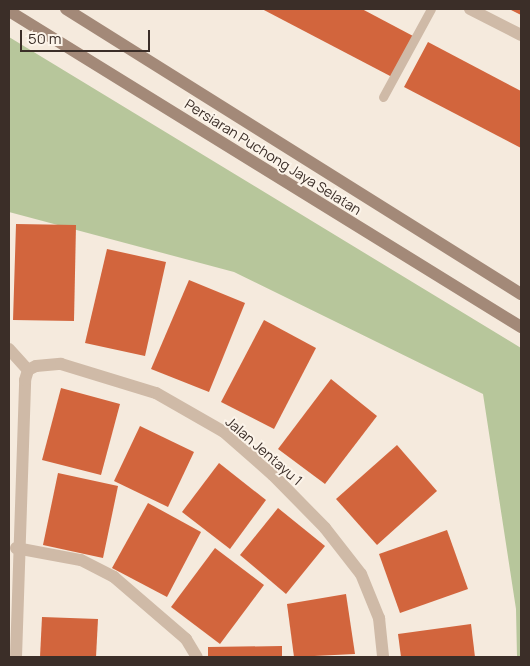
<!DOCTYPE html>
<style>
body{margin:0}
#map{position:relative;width:530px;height:666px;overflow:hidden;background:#f5eadd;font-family:Manrope,sans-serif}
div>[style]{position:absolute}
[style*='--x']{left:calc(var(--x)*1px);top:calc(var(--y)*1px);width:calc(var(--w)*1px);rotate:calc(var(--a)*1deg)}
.green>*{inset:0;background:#b7c69b}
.building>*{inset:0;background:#d2653d}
.service>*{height:9px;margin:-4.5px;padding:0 4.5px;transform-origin:4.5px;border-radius:4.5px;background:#cfbaa7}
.minor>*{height:12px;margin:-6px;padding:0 6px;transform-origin:6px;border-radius:6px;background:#cfbaa7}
.secondary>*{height:12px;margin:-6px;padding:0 6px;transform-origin:6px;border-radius:6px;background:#a38978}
span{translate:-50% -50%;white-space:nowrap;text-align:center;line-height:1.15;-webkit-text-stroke:4px #fcf4ea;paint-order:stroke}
.street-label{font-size:14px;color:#3b2e28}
.frame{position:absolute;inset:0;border:10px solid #3b2e28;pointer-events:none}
.scale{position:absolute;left:20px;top:30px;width:130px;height:22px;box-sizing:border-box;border:2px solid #3b2e28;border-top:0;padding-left:6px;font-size:15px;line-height:18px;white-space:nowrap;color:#3b2e28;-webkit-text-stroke:4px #fcf4ea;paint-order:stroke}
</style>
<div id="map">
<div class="green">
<div style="clip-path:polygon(9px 37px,521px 348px,521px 657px,517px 657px,516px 609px,483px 394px,234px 272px,9px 212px)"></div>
</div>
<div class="building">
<div style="clip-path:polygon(262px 9px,362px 9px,413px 36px,392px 77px)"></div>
<div style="clip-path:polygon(509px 9px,521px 9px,521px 15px)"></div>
<div style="clip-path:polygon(428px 42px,521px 91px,521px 148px,404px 87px)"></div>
<div style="clip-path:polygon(16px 224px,76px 225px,74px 321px,13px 320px)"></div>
<div style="clip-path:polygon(107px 249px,166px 262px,145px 356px,85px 343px)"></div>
<div style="clip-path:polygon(189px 280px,245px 303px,209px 392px,151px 369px)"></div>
<div style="clip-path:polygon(264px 320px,316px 348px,274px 429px,221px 402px)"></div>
<div style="clip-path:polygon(331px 379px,377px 416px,325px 484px,278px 449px)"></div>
<div style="clip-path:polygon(61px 388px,120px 404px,101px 475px,42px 460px)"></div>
<div style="clip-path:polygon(140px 426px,194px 452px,168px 507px,114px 481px)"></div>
<div style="clip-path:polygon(397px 445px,437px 491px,377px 545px,336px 499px)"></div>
<div style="clip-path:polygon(219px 463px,266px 500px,230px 549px,182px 512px)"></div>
<div style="clip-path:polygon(58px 473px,118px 486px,103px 558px,43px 545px)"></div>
<div style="clip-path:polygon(148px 503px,201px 532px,167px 597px,112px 568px)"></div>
<div style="clip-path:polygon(278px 508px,325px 546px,286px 594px,240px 555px)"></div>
<div style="clip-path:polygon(447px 530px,468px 589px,400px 613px,379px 554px)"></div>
<div style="clip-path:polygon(215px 548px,264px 585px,220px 644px,171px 607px)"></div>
<div style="clip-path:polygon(346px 594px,355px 654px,294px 657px,287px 604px)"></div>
<div style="clip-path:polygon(42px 617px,98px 619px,96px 657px,40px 657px)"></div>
<div style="clip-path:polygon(471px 624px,475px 657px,401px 657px,398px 634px)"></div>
<div style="clip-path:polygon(282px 646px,282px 657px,208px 657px,208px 647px)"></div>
</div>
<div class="service">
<div style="--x:383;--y:97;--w:100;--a:-61.4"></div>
</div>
<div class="minor">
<div style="--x:470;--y:9;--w:57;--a:27"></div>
<div style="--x:9;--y:349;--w:28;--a:48"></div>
<div style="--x:16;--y:548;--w:66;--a:10.5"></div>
<div style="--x:81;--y:560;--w:37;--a:27"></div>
<div style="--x:114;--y:577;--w:95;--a:40.7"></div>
<div style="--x:186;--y:639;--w:21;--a:59"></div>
<div style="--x:16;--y:657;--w:277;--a:-88.1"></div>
<div style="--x:25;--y:380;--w:10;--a:-73"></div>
<div style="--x:28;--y:370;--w:9;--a:-27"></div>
<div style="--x:36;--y:366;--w:25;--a:-5"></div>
<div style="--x:61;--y:364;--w:99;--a:17"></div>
<div style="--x:156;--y:393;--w:78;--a:29.8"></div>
<div style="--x:224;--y:432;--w:65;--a:41.3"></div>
<div style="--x:273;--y:475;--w:74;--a:45.5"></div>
<div style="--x:325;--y:528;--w:58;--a:52"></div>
<div style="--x:361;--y:574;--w:48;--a:67.8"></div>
<div style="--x:379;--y:618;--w:39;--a:84"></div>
</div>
<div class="secondary">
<div style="--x:66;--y:9;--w:537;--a:32.06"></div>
<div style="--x:9;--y:11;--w:602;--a:31.68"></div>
</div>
<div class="street-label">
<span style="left:273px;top:157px;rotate:32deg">Persiaran Puchong Jaya Selatan</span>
<span style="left:264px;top:451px;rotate:41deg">Jalan Jentayu 1</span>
</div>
<div class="frame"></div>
<div class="scale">50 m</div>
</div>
